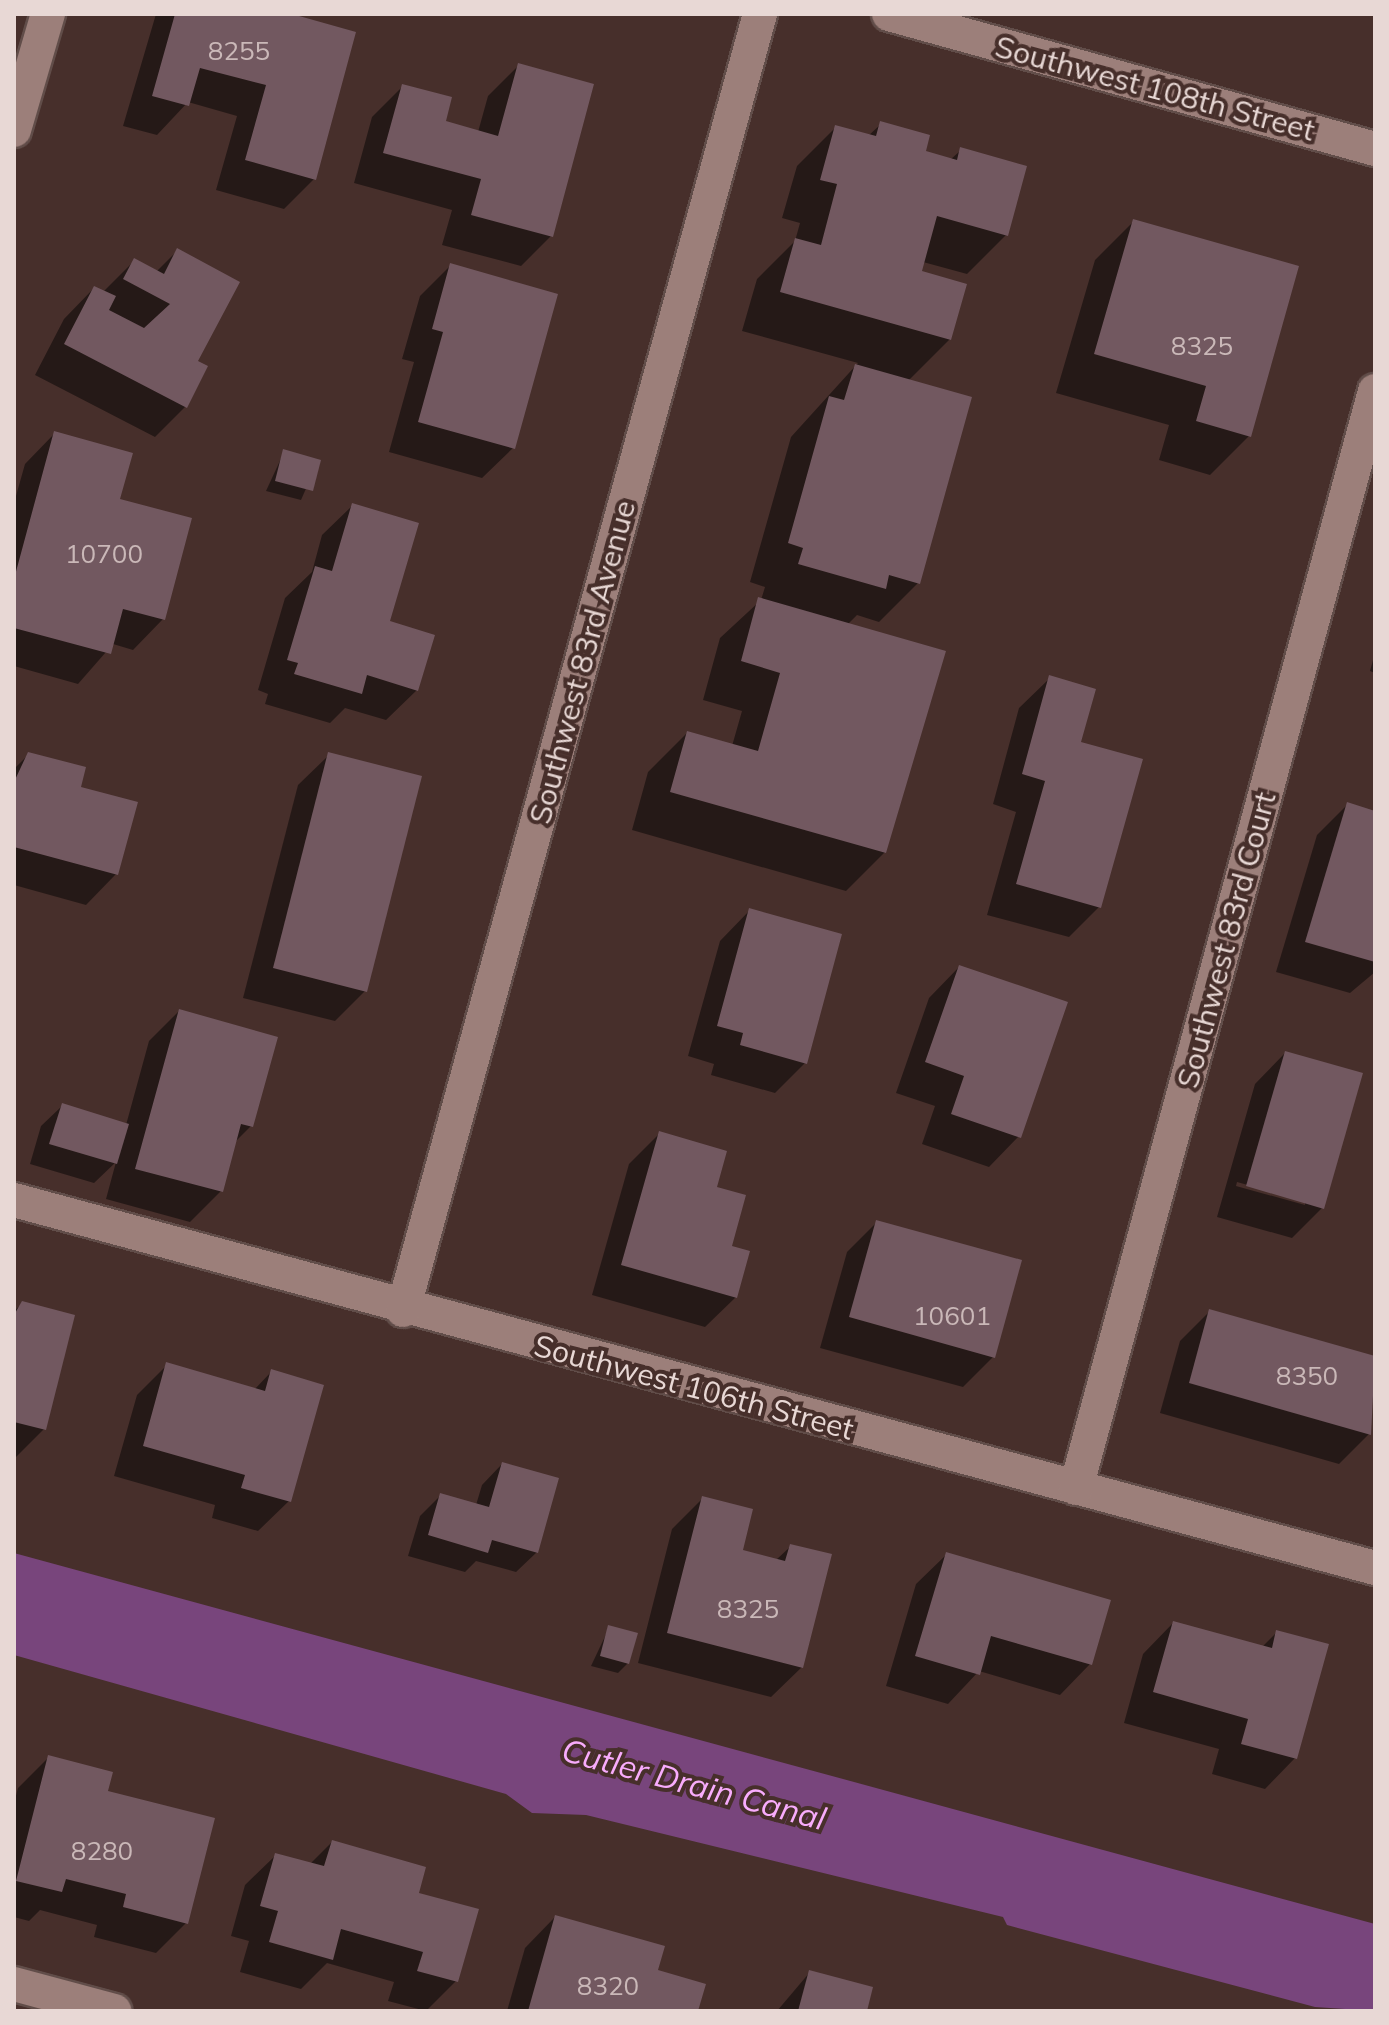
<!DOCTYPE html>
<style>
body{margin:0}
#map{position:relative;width:1389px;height:2025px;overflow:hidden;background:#472f2b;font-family:Mulish,sans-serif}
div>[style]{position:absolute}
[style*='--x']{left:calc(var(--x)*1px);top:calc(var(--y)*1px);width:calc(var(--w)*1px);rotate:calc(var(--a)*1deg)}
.water>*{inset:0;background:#78457c}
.shadow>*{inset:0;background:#0007}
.building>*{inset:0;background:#725860}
.roads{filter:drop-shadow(2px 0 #614d49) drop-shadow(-2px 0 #614d49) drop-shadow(0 2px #614d49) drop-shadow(0 -2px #614d49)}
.street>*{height:34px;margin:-17px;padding:0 17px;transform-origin:17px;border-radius:17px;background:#9c7f7a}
span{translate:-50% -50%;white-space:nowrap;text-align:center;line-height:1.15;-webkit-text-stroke:8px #472f2b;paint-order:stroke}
.number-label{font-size:26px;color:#cab8b8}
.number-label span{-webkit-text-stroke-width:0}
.street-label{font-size:30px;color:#e8d8d5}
.water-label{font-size:32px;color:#f8acfc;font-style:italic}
.frame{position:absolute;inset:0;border:16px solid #e8d8d5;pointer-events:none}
</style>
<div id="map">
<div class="water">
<div style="clip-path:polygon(14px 1553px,1375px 1924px,1375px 2011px,1315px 2007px,1007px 1925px,1003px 1917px,586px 1815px,532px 1813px,506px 1794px,14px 1655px)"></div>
</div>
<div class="shadow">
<div style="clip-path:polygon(156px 14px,284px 14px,314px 179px,284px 209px,216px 190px,237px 116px,188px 102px,157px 135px,123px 126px)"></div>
<div style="clip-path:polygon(518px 66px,551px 236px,521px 266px,442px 245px,452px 210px,354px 183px,372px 117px,403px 86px,443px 123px,478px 132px,488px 96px)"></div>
<div style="clip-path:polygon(881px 124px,923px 153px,950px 160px,961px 150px,1006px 235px,967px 274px,923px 262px,920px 272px,950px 339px,908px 381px,918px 583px,879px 622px,857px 615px,847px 625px,885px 852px,846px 891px,632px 830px,648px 772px,687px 733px,732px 746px,742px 711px,703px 700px,720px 638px,761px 600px,765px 587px,750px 582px,791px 437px,858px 363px,742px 331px,757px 279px,795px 241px,800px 223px,782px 218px,797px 166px,836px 127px,868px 136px)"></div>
<div style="clip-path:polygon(1134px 221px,1249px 436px,1210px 475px,1159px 460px,1169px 425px,1056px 393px,1095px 260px)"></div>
<div style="clip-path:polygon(177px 251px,195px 362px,185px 407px,155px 437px,35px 375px,64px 319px,94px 288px,104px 291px,134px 261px,156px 272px)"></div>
<div style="clip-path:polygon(450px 266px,513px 448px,482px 478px,389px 452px,414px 362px,402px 359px,420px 296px)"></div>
<div style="clip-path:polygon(55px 433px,118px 500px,163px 619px,133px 650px,113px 644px,78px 684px,14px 666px,14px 503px,25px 464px)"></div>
<div style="clip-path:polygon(284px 452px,318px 461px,301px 500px,266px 491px)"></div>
<div style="clip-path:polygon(353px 505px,387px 622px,417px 690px,386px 720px,345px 708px,330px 723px,265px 704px,268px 694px,258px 690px,285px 598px,312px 572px,322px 535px)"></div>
<div style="clip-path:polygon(1375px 653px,1375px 673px,1370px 671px)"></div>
<div style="clip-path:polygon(1050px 678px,1079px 743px,1099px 907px,1069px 937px,987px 915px,1016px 812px,993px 804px,1019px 708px)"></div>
<div style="clip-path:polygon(29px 754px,79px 788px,116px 874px,86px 905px,14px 885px,14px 769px)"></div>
<div style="clip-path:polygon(329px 755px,365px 991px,335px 1021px,243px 998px,298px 785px)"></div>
<div style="clip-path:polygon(1347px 805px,1375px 813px,1375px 972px,1350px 993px,1276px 972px,1317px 835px)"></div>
<div style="clip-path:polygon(750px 910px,805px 1063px,775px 1093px,711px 1075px,714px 1064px,688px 1056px,720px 941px)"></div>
<div style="clip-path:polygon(959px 967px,1019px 1136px,989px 1167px,922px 1144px,935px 1106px,896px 1093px,929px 998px)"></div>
<div style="clip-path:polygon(179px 1011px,251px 1126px,234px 1143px,221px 1191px,190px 1222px,106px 1199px,116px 1162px,94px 1183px,30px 1164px,41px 1126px,62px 1106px,126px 1125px,149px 1041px)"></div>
<div style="clip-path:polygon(evenodd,1285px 1053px,1322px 1208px,1292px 1238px,1217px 1217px,1255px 1084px,1285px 1053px,1237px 1182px,1305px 1201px,1305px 1205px,1236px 1186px,1237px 1182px)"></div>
<div style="clip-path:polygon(660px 1133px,714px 1189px,736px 1297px,705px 1327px,592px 1295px,629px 1164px)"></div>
<div style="clip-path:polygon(877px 1222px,993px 1357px,963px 1387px,820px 1348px,847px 1252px)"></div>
<div style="clip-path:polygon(23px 1303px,44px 1429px,14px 1459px,14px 1311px)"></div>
<div style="clip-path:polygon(1210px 1311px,1375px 1358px,1369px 1434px,1339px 1464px,1160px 1413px,1180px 1341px)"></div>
<div style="clip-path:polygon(167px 1365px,254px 1390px,272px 1371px,289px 1501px,258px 1531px,212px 1518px,215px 1505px,114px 1476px,137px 1395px)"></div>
<div style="clip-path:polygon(502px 1464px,537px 1552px,516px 1572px,476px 1561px,465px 1572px,408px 1556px,420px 1516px,440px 1496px,476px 1505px,482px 1485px)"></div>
<div style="clip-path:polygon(703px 1498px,740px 1552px,776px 1560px,791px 1546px,802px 1667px,771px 1697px,638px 1663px,672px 1529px)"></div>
<div style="clip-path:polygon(947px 1554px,1090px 1664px,1060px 1695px,979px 1671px,948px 1704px,886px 1686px,916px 1584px)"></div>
<div style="clip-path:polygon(1173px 1623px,1262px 1647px,1277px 1632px,1295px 1758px,1265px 1789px,1212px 1774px,1219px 1749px,1124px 1723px,1143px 1654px)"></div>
<div style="clip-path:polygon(609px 1628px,628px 1663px,618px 1673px,591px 1666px)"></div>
<div style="clip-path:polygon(48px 1758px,106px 1792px,186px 1923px,156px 1953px,94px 1937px,97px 1925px,40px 1910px,29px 1921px,14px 1917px,14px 1803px,18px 1788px)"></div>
<div style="clip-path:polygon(332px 1842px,417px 1894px,456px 1981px,426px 2011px,388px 2001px,394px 1982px,327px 1963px,301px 1989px,240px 1972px,249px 1941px,231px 1936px,245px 1885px,276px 1855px,310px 1864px)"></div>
<div style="clip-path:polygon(555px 1917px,656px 1972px,696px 2011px,507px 2011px,525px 1948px)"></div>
<div style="clip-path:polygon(810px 1972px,865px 2011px,777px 2011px)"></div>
</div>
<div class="building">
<div style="clip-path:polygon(175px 14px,292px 14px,356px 32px,316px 180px,245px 160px,266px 85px,200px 68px,189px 106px,152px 96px)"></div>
<div style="clip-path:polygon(518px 63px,594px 84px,553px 237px,471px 215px,481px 179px,383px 153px,402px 84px,452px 97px,446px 121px,498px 136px)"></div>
<div style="clip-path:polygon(880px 121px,930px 135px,926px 151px,957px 160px,960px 147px,1027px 166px,1008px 236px,937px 216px,922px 271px,967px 284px,951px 340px,780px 292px,795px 238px,821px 245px,837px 184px,820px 180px,835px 125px,876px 136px)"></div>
<div style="clip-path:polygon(1133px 219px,1299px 266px,1251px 437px,1196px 421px,1206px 386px,1094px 354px)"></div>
<div style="clip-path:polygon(177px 248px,240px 282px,198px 361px,208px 366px,187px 408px,64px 344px,94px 286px,116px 296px,109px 310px,144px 328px,170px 304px,123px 279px,134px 258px,164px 274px)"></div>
<div style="clip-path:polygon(450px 263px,558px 294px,515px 449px,418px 422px,443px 332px,432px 329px)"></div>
<div style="clip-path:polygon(855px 364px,972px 397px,920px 584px,889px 575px,886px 589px,798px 564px,803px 548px,788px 543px,829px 396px,844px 400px)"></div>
<div style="clip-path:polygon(54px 431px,133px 453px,120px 499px,192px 518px,165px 620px,123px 609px,111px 654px,14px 628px,14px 579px)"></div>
<div style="clip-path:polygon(283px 449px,321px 460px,313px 491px,275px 481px)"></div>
<div style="clip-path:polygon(352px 503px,419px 523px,390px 621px,435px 635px,418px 691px,367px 675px,362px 694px,294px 674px,298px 663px,287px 660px,315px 566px,332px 571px)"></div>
<div style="clip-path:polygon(758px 597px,946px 651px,886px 853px,670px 792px,687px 731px,758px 751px,780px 673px,741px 661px)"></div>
<div style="clip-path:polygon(1049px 675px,1096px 689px,1081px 742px,1143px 759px,1101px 908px,1016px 884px,1045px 781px,1022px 774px)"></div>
<div style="clip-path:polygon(28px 752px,86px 767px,81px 787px,138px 802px,118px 875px,14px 847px,14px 782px)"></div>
<div style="clip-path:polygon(328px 752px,422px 776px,367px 992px,273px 968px)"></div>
<div style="clip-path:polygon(1347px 802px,1375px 811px,1375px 962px,1305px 942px)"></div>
<div style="clip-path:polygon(749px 908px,842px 934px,807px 1064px,740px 1045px,743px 1033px,717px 1026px)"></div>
<div style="clip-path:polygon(959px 965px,1068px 1002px,1021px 1138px,951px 1114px,964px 1076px,925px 1062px)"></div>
<div style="clip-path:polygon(179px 1009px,278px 1037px,253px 1127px,241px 1124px,223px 1192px,135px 1169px)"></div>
<div style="clip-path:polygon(1285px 1051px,1363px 1073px,1324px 1209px,1246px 1186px)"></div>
<div style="clip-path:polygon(62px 1103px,129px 1124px,117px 1164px,49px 1144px)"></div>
<div style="clip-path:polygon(659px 1131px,727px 1151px,717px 1187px,746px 1195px,732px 1246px,750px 1251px,737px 1298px,621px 1265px)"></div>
<div style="clip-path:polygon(876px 1220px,1022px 1260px,995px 1358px,849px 1317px)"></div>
<div style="clip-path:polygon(22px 1301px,75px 1315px,46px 1430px,14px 1422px,14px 1315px)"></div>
<div style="clip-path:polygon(1209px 1309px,1375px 1356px,1371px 1435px,1189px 1383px)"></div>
<div style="clip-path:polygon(166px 1362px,265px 1391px,271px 1369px,324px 1385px,291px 1502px,241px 1488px,245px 1475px,143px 1446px)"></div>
<div style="clip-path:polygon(502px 1462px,559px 1478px,538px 1553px,492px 1540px,488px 1553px,428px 1535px,440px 1493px,489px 1507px)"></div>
<div style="clip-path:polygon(702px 1496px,753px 1509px,743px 1550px,785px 1561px,790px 1544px,832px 1554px,803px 1668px,667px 1633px)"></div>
<div style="clip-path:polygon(946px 1552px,1111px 1600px,1092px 1665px,991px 1636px,980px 1675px,915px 1656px)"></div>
<div style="clip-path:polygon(1173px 1621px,1272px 1648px,1276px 1630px,1329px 1644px,1297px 1759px,1241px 1744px,1248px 1719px,1153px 1692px)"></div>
<div style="clip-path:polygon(608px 1625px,638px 1633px,629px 1664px,600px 1656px)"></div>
<div style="clip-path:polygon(48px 1755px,113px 1772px,108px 1791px,215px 1818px,188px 1924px,123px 1907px,126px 1894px,66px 1879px,62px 1892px,16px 1881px)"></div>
<div style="clip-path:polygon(332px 1840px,426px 1867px,419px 1893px,479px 1909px,458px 1982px,417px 1971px,423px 1952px,341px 1929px,333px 1960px,269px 1942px,278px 1911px,260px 1906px,275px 1853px,324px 1866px)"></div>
<div style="clip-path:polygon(555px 1915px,665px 1946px,658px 1970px,706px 1984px,698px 2011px,528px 2011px)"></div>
<div style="clip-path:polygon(809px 1970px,873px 1987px,867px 2011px,798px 2011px)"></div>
</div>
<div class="roads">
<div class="street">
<div style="--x:889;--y:14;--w:504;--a:15.52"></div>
<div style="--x:14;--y:130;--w:121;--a:-73.7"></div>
<div style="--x:14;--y:1200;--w:1410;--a:15.13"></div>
<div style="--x:403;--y:1310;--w:1344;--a:-74.6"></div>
<div style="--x:1076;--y:1488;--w:1137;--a:-74.75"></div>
<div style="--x:14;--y:1984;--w:104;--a:15.1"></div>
</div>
</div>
<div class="number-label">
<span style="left:239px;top:51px">8255</span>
<span style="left:1202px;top:346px">8325</span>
<span style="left:104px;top:554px">10700</span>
<span style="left:952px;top:1316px">10601</span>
<span style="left:1307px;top:1376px">8350</span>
<span style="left:748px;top:1609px">8325</span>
<span style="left:102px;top:1851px">8280</span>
<span style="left:608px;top:1986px">8320</span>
</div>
<div class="street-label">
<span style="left:1155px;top:88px;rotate:15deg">Southwest 108th Street</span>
<span style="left:582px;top:662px;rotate:-75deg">Southwest 83rd Avenue</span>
<span style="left:1226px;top:940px;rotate:-75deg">Southwest 83rd Court</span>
<span style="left:694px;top:1387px;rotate:15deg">Southwest 106th Street</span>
</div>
<div class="water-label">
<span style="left:694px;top:1784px;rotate:15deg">Cutler Drain Canal</span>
</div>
<div class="frame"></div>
</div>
